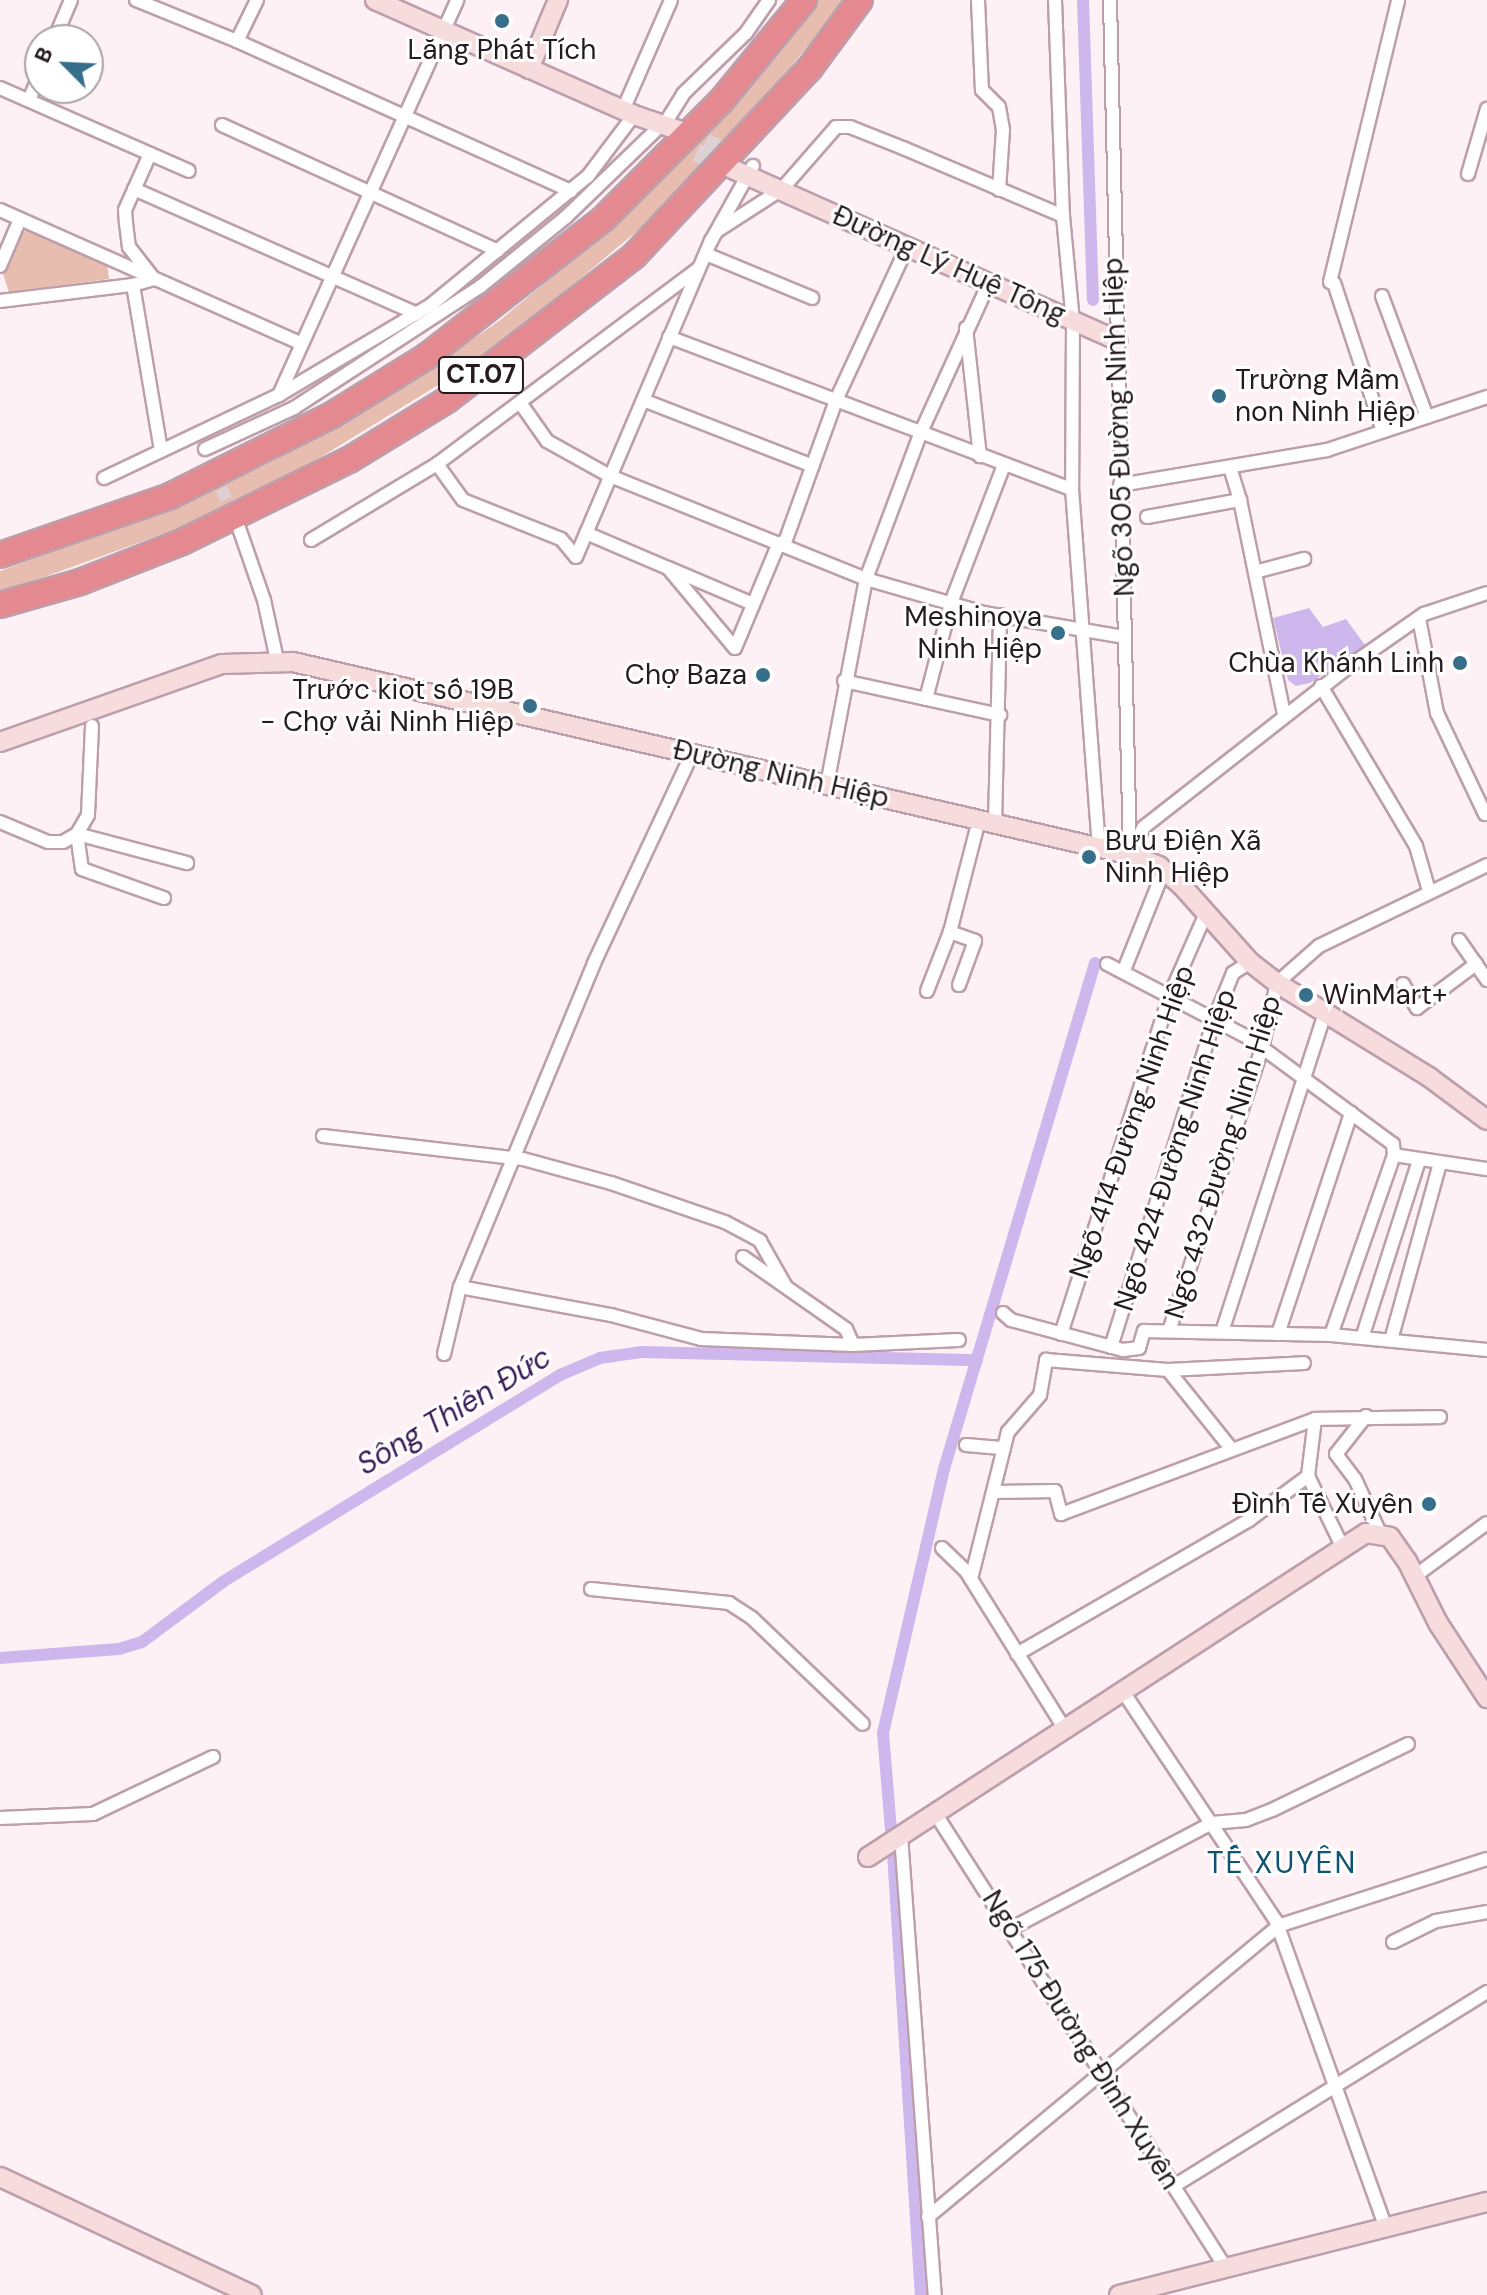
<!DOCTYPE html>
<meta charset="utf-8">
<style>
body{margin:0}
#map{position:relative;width:1487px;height:2295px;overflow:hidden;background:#fef1f6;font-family:"DM Sans",sans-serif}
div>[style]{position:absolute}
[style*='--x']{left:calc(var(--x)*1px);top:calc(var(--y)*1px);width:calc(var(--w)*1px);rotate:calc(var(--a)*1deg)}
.green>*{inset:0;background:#e7bdaf}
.water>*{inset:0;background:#cdb7ec}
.canal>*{height:12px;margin:-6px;padding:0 6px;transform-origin:6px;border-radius:6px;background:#cdb7ec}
.street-tunnel>*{height:12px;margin-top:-6px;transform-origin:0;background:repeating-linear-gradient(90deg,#ddd1d6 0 12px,transparent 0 18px)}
.secondary-tunnel>*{height:18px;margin-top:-9px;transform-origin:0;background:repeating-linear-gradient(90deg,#ddd1d6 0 18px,transparent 0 27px)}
.roads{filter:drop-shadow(2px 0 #bd9fab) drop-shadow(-2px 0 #bd9fab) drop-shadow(0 2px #bd9fab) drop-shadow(0 -2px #bd9fab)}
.street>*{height:12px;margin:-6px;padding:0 6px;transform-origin:6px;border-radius:6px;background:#fff}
.secondary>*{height:18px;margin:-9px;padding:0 9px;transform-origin:9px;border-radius:9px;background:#f7dcde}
.highway>*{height:24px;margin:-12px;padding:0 12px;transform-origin:12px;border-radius:12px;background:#e48990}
.dots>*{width:22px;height:22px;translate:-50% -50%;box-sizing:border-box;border:4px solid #fff;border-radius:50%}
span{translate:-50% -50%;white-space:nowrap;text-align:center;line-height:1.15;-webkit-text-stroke:6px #fff;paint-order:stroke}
.shield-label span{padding:2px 6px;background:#fff;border:2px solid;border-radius:6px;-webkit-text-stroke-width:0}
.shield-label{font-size:26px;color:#251a1e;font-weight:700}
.poi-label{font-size:28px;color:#251a1e}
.left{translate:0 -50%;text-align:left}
.right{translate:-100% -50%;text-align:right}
.street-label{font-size:28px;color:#251a1e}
.water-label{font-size:30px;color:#391b58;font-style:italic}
.neighbourhood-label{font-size:30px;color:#0f5471;letter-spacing:2px}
.north{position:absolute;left:24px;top:24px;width:80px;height:80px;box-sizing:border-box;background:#fff;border:2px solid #a8a3a5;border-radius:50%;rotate:294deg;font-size:22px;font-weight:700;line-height:32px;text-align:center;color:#251a1e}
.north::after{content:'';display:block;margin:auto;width:28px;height:36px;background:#376e89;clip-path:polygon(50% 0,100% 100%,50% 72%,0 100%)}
</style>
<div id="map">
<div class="green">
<div style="clip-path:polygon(818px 0,846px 0,747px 120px,654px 217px,492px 352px,277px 484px,185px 526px,0 593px,0 571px,189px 502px,273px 461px,416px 378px,499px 321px,609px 230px,687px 154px)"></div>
<div style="clip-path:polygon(29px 229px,107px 264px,109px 279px,9px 292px,3px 274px,20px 234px)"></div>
</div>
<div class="water">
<div style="clip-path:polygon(1309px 608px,1323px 627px,1346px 619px,1365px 645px,1310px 683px,1296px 686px,1288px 680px,1273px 618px)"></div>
</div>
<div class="canal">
<div style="--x:1083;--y:0;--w:300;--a:88.1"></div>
<div style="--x:0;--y:1658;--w:119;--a:-4.3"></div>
<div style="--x:119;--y:1649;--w:24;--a:-17"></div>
<div style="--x:142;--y:1642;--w:102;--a:-36.6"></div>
<div style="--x:224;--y:1581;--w:394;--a:-31.5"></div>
<div style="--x:560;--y:1375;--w:43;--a:-23"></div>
<div style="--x:600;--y:1358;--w:41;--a:-8.3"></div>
<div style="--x:641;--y:1352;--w:336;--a:1.4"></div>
<div style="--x:891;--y:1830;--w:97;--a:-94.7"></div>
<div style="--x:883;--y:1733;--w:271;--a:-77"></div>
<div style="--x:944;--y:1469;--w:528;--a:-73.38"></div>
<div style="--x:893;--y:1853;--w:443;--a:86.4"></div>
</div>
<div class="street-tunnel">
<div style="--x:214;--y:472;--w:49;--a:66"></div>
</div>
<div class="secondary-tunnel">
<div style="--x:681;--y:131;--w:64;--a:25"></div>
<div style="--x:672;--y:141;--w:64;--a:25"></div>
</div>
<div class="roads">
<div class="street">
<div style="--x:136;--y:0;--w:109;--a:22.1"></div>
<div style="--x:237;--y:41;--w:46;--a:-64"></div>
<div style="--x:978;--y:0;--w:90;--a:87.5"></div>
<div style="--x:982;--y:90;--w:24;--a:45"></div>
<div style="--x:999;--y:107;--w:23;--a:80"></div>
<div style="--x:1003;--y:130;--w:60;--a:93.8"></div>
<div style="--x:1055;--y:0;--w:216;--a:87.9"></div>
<div style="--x:1063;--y:216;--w:105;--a:84.6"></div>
<div style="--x:1073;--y:321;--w:168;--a:90.3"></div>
<div style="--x:1072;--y:489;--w:359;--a:85.7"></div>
<div style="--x:1110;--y:0;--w:854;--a:88.66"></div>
<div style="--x:54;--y:40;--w:43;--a:-67"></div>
<div style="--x:237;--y:41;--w:366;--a:24.2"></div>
<div style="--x:0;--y:88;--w:206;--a:23.7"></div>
<div style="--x:29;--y:100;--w:28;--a:-67"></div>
<div style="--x:623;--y:110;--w:120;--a:-66.4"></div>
<div style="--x:222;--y:125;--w:303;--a:24.5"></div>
<div style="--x:664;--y:125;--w:36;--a:-58"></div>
<div style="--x:683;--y:94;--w:88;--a:-44.1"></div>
<div style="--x:746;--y:33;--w:40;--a:-55.1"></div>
<div style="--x:150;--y:154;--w:61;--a:114.1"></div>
<div style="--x:125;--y:210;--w:13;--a:86"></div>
<div style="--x:126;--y:223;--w:24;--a:83"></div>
<div style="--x:129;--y:247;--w:41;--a:52"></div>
<div style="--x:154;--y:279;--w:22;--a:164"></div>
<div style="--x:133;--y:285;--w:168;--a:80.4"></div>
<div style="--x:1468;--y:174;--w:68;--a:-73.7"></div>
<div style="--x:134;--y:189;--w:309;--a:23.8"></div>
<div style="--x:0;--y:210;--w:330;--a:23.9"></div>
<div style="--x:717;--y:231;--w:77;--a:-32.9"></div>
<div style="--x:782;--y:189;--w:82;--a:-48.9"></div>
<div style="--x:836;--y:127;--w:14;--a:0"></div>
<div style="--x:850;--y:127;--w:57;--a:21.6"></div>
<div style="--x:903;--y:148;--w:174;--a:23"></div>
<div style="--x:706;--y:254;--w:115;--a:22.5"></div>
<div style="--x:0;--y:266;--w:51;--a:-66.9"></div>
<div style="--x:1330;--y:282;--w:290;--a:-76.4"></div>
<div style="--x:1334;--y:283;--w:156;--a:71.7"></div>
<div style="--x:1382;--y:296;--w:129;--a:69.6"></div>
<div style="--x:0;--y:301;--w:134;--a:-6.9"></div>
<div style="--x:966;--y:328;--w:129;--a:83.8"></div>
<div style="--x:669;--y:337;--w:431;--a:20.7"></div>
<div style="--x:279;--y:395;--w:433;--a:-65.7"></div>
<div style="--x:643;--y:400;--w:182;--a:21.2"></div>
<div style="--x:521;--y:404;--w:45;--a:54.9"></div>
<div style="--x:547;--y:441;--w:72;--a:29.1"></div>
<div style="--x:610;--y:476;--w:276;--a:21.9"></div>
<div style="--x:866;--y:579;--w:123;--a:16.1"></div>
<div style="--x:984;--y:613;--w:143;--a:9.7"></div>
<div style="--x:205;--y:449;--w:98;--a:-24.7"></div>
<div style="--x:294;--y:408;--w:223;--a:-33.1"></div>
<div style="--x:481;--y:286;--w:109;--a:-39.1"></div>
<div style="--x:566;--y:217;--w:125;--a:-44"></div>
<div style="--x:437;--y:464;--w:44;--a:54.2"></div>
<div style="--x:463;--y:500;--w:105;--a:21.7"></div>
<div style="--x:561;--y:539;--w:23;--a:50"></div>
<div style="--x:576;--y:557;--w:344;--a:-66.9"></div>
<div style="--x:711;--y:241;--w:86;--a:-60.8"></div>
<div style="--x:104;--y:478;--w:194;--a:-25.4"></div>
<div style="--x:279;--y:395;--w:178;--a:-30.7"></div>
<div style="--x:432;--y:304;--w:202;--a:-39.4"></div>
<div style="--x:588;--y:176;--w:76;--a:-53"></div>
<div style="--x:1120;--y:485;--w:210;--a:-9.6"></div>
<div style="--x:1327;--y:450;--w:169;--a:-18.3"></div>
<div style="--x:1240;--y:500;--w:218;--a:78.4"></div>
<div style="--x:1147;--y:517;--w:95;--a:-10.4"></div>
<div style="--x:1240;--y:500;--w:34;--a:-107"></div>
<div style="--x:239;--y:528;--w:76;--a:70.9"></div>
<div style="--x:264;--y:600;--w:61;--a:77.8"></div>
<div style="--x:586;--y:533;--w:89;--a:23.1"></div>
<div style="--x:311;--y:540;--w:147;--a:-31.1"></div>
<div style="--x:437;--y:464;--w:326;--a:-36.8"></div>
<div style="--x:784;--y:545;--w:156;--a:-70.2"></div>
<div style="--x:837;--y:398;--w:169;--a:-65.1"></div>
<div style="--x:1255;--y:572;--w:51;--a:-14.9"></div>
<div style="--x:753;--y:604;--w:92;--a:-157"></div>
<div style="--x:668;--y:568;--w:104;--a:50.1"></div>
<div style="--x:735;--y:648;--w:114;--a:-67.3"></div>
<div style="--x:1419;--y:618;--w:97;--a:79.3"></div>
<div style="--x:1437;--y:713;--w:112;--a:64.6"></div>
<div style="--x:844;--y:681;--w:160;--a:12.3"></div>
<div style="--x:1321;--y:686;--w:186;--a:59.3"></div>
<div style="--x:1416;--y:846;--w:47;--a:73.9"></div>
<div style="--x:926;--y:699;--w:99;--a:-75.4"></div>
<div style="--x:951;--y:603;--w:148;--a:-69"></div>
<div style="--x:92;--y:726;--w:89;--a:92.6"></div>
<div style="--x:88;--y:815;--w:22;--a:120"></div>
<div style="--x:77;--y:834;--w:35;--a:82"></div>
<div style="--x:82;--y:869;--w:87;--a:19.5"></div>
<div style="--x:827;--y:785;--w:210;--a:-79.3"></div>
<div style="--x:866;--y:579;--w:157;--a:-69.5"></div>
<div style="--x:921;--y:432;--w:164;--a:-65.5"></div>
<div style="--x:0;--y:822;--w:52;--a:22.6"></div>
<div style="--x:48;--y:842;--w:15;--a:0"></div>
<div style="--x:63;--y:842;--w:16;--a:-30"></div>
<div style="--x:77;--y:834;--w:114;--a:14.8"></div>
<div style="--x:995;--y:823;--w:208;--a:-88.6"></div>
<div style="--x:1131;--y:851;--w:27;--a:-62"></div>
<div style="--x:1144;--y:827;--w:259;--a:-38.1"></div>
<div style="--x:1348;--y:667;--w:93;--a:-34.9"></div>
<div style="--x:1424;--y:614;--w:66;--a:-18.4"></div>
<div style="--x:1459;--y:940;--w:49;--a:55"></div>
<div style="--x:1107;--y:964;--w:160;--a:27.5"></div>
<div style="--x:1249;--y:1038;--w:179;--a:36.4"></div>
<div style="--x:1393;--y:1144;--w:11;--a:85"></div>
<div style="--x:1394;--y:1155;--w:94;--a:8.6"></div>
<div style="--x:1124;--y:970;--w:108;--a:-68.2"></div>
<div style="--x:1403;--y:984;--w:28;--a:60"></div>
<div style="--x:1417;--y:1008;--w:74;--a:-36.7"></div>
<div style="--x:959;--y:985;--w:47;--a:-70"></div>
<div style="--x:975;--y:941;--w:27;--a:-160"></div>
<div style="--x:950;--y:932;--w:116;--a:-75.5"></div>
<div style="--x:927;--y:991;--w:63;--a:-68.7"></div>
<div style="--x:323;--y:1136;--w:201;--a:6.6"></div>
<div style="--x:523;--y:1159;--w:91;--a:15.3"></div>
<div style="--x:611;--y:1183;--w:120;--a:18.9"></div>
<div style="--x:725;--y:1222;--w:40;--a:28"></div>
<div style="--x:760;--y:1241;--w:51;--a:60.4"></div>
<div style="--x:743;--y:1257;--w:126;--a:35"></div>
<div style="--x:846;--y:1329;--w:17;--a:66"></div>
<div style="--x:460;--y:1287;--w:154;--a:10.5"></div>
<div style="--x:611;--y:1315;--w:93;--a:14.9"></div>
<div style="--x:701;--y:1339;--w:152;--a:2.3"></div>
<div style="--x:853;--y:1345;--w:106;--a:-2.7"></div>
<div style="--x:1003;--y:1313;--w:11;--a:41"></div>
<div style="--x:1011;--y:1320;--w:116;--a:15"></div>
<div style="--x:1123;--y:1350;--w:16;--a:-7"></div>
<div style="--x:1139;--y:1348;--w:18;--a:-74"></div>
<div style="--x:1144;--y:1331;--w:187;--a:1.2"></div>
<div style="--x:1331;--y:1335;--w:157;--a:5.5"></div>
<div style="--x:1169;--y:1331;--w:298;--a:-71.8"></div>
<div style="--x:1262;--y:1048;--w:67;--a:-77"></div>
<div style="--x:1277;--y:983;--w:56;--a:-41.4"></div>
<div style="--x:1319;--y:946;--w:187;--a:-25.7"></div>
<div style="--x:1222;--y:1332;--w:334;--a:-72.1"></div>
<div style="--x:1061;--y:1334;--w:356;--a:-72.2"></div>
<div style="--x:1170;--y:995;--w:92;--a:-66.2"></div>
<div style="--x:1278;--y:1334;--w:233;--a:-71.7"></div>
<div style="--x:1331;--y:1335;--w:191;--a:-70.7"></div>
<div style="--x:1362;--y:1338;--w:187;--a:-72.2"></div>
<div style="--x:1391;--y:1340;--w:184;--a:-74.5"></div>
<div style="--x:1111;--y:1347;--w:343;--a:-72.5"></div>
<div style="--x:1214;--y:1020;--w:51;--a:-68"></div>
<div style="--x:1233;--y:973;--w:20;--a:-33"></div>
<div style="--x:444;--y:1354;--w:69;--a:-76.6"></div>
<div style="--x:460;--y:1287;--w:351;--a:-67.5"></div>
<div style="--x:594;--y:963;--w:231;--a:-64.9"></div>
<div style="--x:1168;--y:1370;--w:99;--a:51.2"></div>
<div style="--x:1366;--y:1416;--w:48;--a:128.3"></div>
<div style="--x:1336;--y:1454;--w:31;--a:53"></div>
<div style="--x:1355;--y:1479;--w:60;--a:65.2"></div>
<div style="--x:1315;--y:1419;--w:57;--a:97"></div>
<div style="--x:1308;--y:1476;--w:80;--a:64.1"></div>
<div style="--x:966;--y:1445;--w:38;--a:5"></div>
<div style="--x:995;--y:1492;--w:60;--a:-1"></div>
<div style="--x:1055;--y:1491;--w:24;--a:75"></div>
<div style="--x:1061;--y:1514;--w:271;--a:-20.5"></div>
<div style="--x:1315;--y:1419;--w:125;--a:-0.9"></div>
<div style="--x:942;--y:1548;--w:33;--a:44"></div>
<div style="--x:966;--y:1571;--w:185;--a:58"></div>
<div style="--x:1415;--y:1576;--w:89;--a:-36.4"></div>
<div style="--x:971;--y:1579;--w:152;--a:-75.9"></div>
<div style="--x:1008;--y:1432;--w:49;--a:-49.1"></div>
<div style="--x:1040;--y:1395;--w:36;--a:-80"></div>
<div style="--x:1046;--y:1360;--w:122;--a:4.7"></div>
<div style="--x:1168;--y:1370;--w:136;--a:-2.9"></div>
<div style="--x:591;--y:1589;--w:139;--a:5.8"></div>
<div style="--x:729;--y:1603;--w:27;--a:33"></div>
<div style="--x:752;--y:1618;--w:153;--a:43.7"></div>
<div style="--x:1017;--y:1654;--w:268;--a:-30"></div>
<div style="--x:1249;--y:1520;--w:74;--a:-36.7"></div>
<div style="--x:1122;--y:1690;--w:278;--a:56.3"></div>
<div style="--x:1276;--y:1921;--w:327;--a:70.3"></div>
<div style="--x:935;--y:1813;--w:540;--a:57.4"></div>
<div style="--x:0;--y:1818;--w:93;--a:-2.5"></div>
<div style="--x:93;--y:1814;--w:133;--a:-25.4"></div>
<div style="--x:901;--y:1836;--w:460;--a:85.8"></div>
<div style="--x:1012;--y:1928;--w:226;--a:-27.7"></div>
<div style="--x:1212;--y:1823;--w:34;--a:-5"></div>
<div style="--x:1246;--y:1820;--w:28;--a:-21"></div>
<div style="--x:1272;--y:1810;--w:151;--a:-25.9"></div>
<div style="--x:1393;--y:1942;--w:48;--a:-26"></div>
<div style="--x:1436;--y:1921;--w:52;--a:-10"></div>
<div style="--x:1174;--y:2186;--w:368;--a:-31.8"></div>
<div style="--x:928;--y:2217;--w:455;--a:-39.7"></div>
<div style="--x:1278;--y:1926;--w:219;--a:-17.8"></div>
</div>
<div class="secondary">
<div style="--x:375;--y:0;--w:283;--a:23.9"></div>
<div style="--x:634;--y:115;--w:50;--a:18.8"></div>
<div style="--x:529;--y:69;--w:75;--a:-67.2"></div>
<div style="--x:730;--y:168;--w:424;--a:24"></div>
<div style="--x:0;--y:742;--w:235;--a:-19.4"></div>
<div style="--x:222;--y:664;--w:71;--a:-1.6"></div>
<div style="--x:293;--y:662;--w:864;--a:12.97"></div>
<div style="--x:1135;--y:856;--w:26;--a:23"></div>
<div style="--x:1159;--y:866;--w:30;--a:41"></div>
<div style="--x:1182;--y:886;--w:102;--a:48.2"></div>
<div style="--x:1250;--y:962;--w:34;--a:38"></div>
<div style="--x:1277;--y:983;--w:179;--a:31.7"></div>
<div style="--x:1429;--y:1077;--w:72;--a:36.6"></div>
<div style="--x:868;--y:1857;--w:594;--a:-33.05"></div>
<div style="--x:1366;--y:1533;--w:24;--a:9"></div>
<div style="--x:1390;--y:1537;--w:29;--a:55"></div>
<div style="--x:1407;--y:1561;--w:69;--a:63.4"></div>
<div style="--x:1438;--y:1623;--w:90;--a:56.8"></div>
<div style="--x:0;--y:2177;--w:278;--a:25.1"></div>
<div style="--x:1119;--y:2295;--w:380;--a:-14.2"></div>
</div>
<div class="highway">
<div style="--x:0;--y:555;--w:180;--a:-19.1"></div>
<div style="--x:170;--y:496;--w:181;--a:-26.6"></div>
<div style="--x:332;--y:415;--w:112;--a:-31.8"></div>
<div style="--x:427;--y:356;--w:224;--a:-37.9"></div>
<div style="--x:604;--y:218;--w:165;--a:-45"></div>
<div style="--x:721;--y:101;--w:131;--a:-50.6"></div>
<div style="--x:0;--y:605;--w:83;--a:-16"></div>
<div style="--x:80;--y:582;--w:110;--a:-21.4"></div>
<div style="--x:182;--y:542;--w:186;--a:-26.2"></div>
<div style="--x:349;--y:460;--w:115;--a:-31.5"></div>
<div style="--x:447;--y:400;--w:236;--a:-37.6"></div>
<div style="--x:634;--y:256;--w:258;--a:-46.9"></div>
<div style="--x:810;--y:68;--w:84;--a:-53.7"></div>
</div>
</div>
<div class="dots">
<div style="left:502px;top:21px;background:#376e89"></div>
<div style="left:1219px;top:396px;background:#376e89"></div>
<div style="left:1058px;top:633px;background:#376e89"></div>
<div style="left:1460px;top:663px;background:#376e89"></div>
<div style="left:763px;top:675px;background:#376e89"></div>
<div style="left:530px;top:706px;background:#376e89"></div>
<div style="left:1089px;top:857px;background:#376e89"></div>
<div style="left:1306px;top:995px;background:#376e89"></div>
<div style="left:1429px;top:1504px;background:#376e89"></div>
</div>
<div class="shield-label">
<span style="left:481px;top:375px">CT.07</span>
</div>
<div class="poi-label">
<span style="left:502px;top:50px">Lăng Phát Tích</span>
<span class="left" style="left:1235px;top:396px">Trường Mầm<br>non Ninh Hiệp</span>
<span class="right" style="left:1042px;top:633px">Meshinoya<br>Ninh Hiệp</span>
<span class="right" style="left:1444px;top:663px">Chùa Khánh Linh</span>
<span class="right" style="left:747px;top:675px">Chợ Baza</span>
<span class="right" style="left:514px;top:706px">Trước kiot số 19B<br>- Chợ vải Ninh Hiệp</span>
<span class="left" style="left:1105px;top:857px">Bưu Điện Xã<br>Ninh Hiệp</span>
<span class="left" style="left:1322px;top:995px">WinMart+</span>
<span class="right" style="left:1413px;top:1504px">Đình Tế Xuyên</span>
</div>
<div class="street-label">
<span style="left:949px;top:265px;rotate:24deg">Đường Lý Huệ Tông</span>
<span style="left:1119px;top:427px;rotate:-92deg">Ngõ 305 Đường Ninh Hiệp</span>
<span style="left:781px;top:774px;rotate:13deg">Đường Ninh Hiệp</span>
<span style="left:1132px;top:1122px;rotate:-71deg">Ngõ 414 Đường Ninh Hiệp</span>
<span style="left:1175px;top:1150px;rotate:-72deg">Ngõ 424 Đường Ninh Hiệp</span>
<span style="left:1223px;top:1157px;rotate:-73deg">Ngõ 432 Đường Ninh Hiệp</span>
<span style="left:1081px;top:2040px;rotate:58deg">Ngõ 175 Đường Đình Xuyên</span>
</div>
<div class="water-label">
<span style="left:454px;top:1411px;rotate:-31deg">Sông Thiên Đức</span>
</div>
<div class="neighbourhood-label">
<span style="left:1282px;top:1863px">TẾ XUYÊN</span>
</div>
<div class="north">B</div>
</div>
